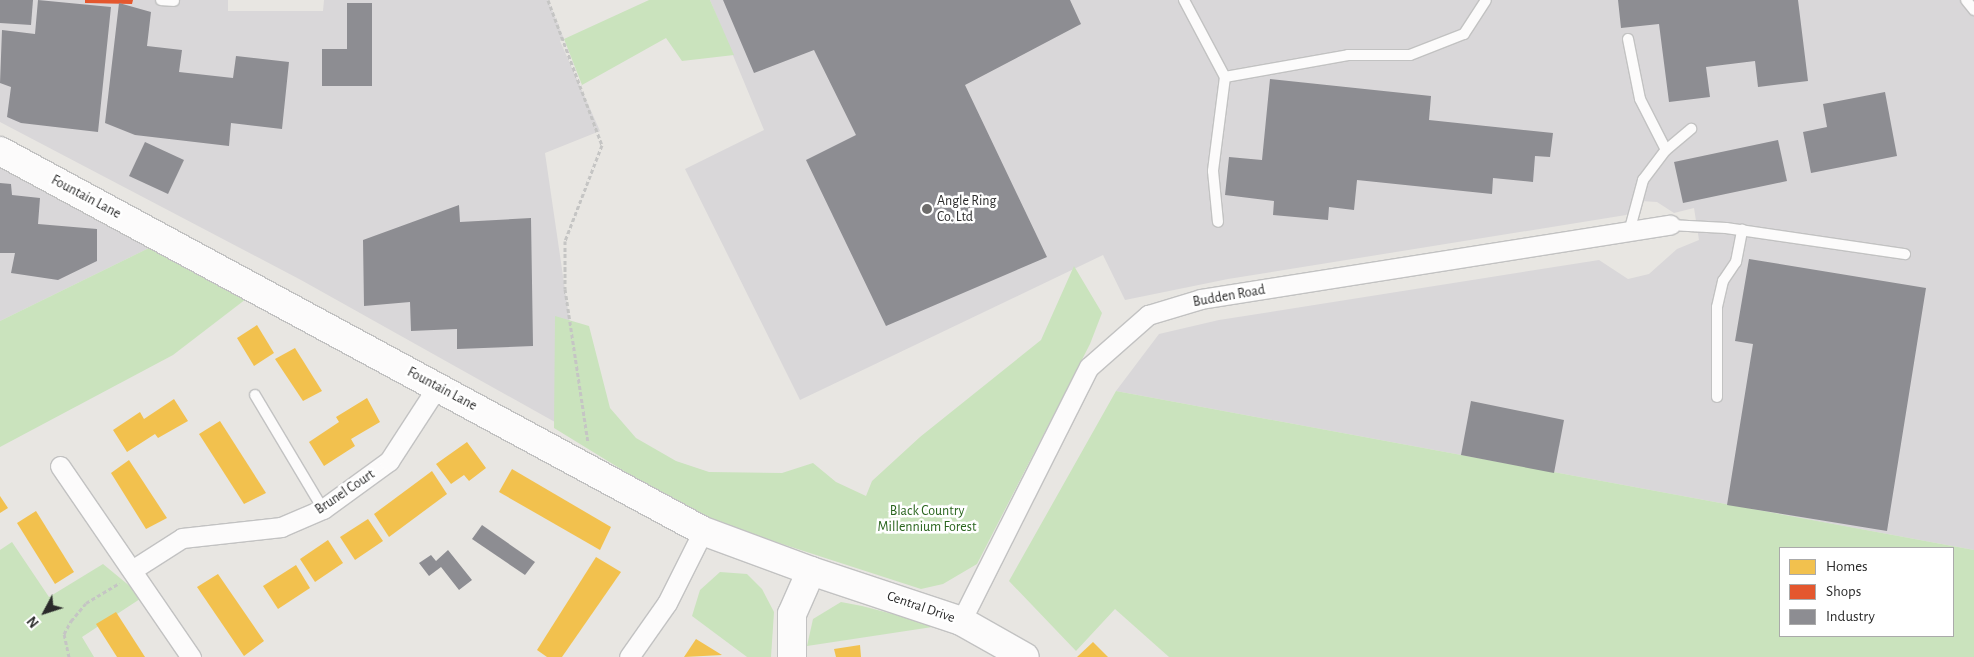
<!DOCTYPE html>
<style>
body{margin:0}
#map{position:relative;width:1974px;height:657px;overflow:hidden;background:#e8e6e2;font-family:"Alegreya Sans",sans-serif}
div>[style]{position:absolute}
[style*='--x']{left:calc(var(--x)*1px);top:calc(var(--y)*1px);width:calc(var(--w)*1px);rotate:calc(var(--a)*1deg)}
.industrial>*{inset:0;background:#d9d7d9}
.green>*{inset:0;background:#cae3bd}
.homes>*{inset:0;background:#f2c14e}
.shops>*{inset:0;background:#e4572e}
.industry>*{inset:0;background:#8d8d92}
.path>*{height:3px;margin-top:-1.5px;transform-origin:0;background:repeating-linear-gradient(90deg,#c5c5c4 0 4px,transparent 0 6.5px)}
.roads{filter:drop-shadow(1px 0 #c2c2c2) drop-shadow(-1px 0 #c2c2c2) drop-shadow(0 1px #c2c2c2) drop-shadow(0 -1px #c2c2c2)}
.lane>*{height:10px;margin:-5px;padding:0 5px;transform-origin:5px;border-radius:5px;background:#fcfbfb}
.street>*{height:19px;margin:-9.5px;padding:0 9.5px;transform-origin:9.5px;border-radius:9.5px;background:#fcfbfb}
.secondary>*{height:28px;margin:-14px;padding:0 14px;transform-origin:14px;border-radius:14px;background:#fcfbfb}
.dots>*{width:14px;height:14px;translate:-50% -50%;box-sizing:border-box;border:2px solid #fff;border-radius:50%}
span{translate:-50% -50%;white-space:nowrap;text-align:center;line-height:1.15;-webkit-text-stroke:5px #fff;paint-order:stroke}
.street-label{font-size:14px;color:#2b2b2b}
.poi-label{font-size:14px;color:#2b2b2b}
.left{translate:0 -50%;text-align:left}
.park-label{font-size:14px;color:#2a651e}
.legend{position:absolute;left:1779px;top:547px;width:175px;height:90px;box-sizing:border-box;background:#fff;border:1px solid #aaa;margin:0;padding:6px 9px;list-style:none;font-size:15px;color:#2b2b2b}
.legend li{display:flex;align-items:center;gap:10px;height:25px}
.legend b{width:25px;border:1px solid #aaa}
.north{position:absolute;left:20px;top:587px;width:50px;height:50px;-webkit-text-stroke:4px #fff;paint-order:stroke;rotate:230deg;font-size:14px;font-weight:700;line-height:20px;text-align:center;color:#2b2b2b}
.north::after{content:'';display:block;margin:auto;width:18px;height:22px;background:#2b2b2b;clip-path:polygon(50% 0,100% 100%,50% 72%,0 100%)}
</style>
<div id="map">
<div class="industrial">
<div style="clip-path:polygon(0 0,228px 0,228px 11px,323px 11px,324px 0,548px 0,564px 39px,560px 41px,600px 131px,545px 153px,587px 440px,301px 280px,0 122px)"></div>
<div style="clip-path:polygon(710px 0,1974px 0,1974px 550px,1116px 391px,1159px 334px,1219px 320px,1599px 260px,1628px 279px,1649px 274px,1677px 249px,1699px 240px,1694px 208px,1674px 213px,1657px 202px,1641px 201px,1626px 215px,1228px 279px,1125px 300px,1103px 255px,800px 400px,685px 169px,764px 130px)"></div>
<div style="clip-path:polygon(0 161px,153px 246px,0 321px)"></div>
</div>
<div class="green">
<div style="clip-path:polygon(649px 0,710px 0,734px 55px,682px 61px,666px 38px,582px 85px,564px 39px)"></div>
<div style="clip-path:polygon(153px 246px,246px 299px,173px 355px,0 447px,0 321px)"></div>
<div style="clip-path:polygon(1074px 266px,1102px 313px,1090px 344px,977px 564px,943px 584px,921px 589px,699px 517px,554px 428px,555px 316px,589px 326px,610px 408px,636px 438px,676px 461px,709px 472px,782px 473px,813px 463px,836px 482px,866px 496px,872px 481px,920px 437px,1041px 340px)"></div>
<div style="clip-path:polygon(evenodd,1116px 391px,1974px 550px,1974px 657px,1169px 657px,1115px 609px,1076px 651px,1009px 581px,1116px 391px,1780px 548px,1953px 548px,1953px 636px,1780px 636px,1780px 548px)"></div>
<div style="clip-path:polygon(12px 542px,49px 597px,103px 564px,143px 597px,82px 637px,94px 657px,0 657px,0 550px)"></div>
<div style="clip-path:polygon(720px 572px,747px 574px,762px 589px,774px 612px,771px 657px,747px 657px,692px 616px,700px 590px)"></div>
<div style="clip-path:polygon(841px 602px,862px 606px,939px 626px,807px 646px,813px 619px)"></div>
</div>
<div class="homes">
<div style="clip-path:polygon(257px 325px,274px 353px,254px 366px,237px 338px)"></div>
<div style="clip-path:polygon(295px 348px,322px 391px,303px 401px,275px 359px)"></div>
<div style="clip-path:polygon(367px 398px,380px 422px,351px 439px,355px 446px,324px 466px,309px 442px,339px 422px,336px 417px)"></div>
<div style="clip-path:polygon(174px 399px,188px 421px,158px 438px,155px 434px,127px 452px,113px 430px,140px 412px,144px 419px)"></div>
<div style="clip-path:polygon(220px 421px,266px 493px,244px 504px,199px 434px)"></div>
<div style="clip-path:polygon(467px 442px,486px 468px,469px 481px,464px 475px,451px 484px,436px 464px)"></div>
<div style="clip-path:polygon(129px 460px,167px 518px,146px 529px,111px 473px)"></div>
<div style="clip-path:polygon(512px 469px,611px 527px,600px 550px,499px 492px)"></div>
<div style="clip-path:polygon(432px 471px,447px 494px,389px 537px,374px 514px)"></div>
<div style="clip-path:polygon(0 496px,8px 508px,0 513px)"></div>
<div style="clip-path:polygon(36px 511px,74px 572px,55px 584px,17px 523px)"></div>
<div style="clip-path:polygon(368px 519px,383px 541px,355px 560px,340px 537px)"></div>
<div style="clip-path:polygon(328px 540px,343px 563px,315px 582px,300px 559px)"></div>
<div style="clip-path:polygon(596px 557px,621px 572px,562px 657px,547px 657px,537px 650px)"></div>
<div style="clip-path:polygon(296px 565px,310px 588px,278px 609px,263px 586px)"></div>
<div style="clip-path:polygon(218px 574px,264px 641px,244px 656px,197px 587px)"></div>
<div style="clip-path:polygon(116px 612px,145px 657px,117px 657px,96px 624px)"></div>
<div style="clip-path:polygon(696px 639px,722px 655px,684px 657px)"></div>
<div style="clip-path:polygon(1093px 642px,1108px 657px,1077px 657px)"></div>
<div style="clip-path:polygon(860px 645px,861px 657px,836px 657px,834px 649px)"></div>
</div>
<div class="shops">
<div style="clip-path:polygon(85px 0,133px 0,132px 4px,85px 3px)"></div>
</div>
<div class="industry">
<div style="clip-path:polygon(0 0,33px 0,31px 25px,0 23px)"></div>
<div style="clip-path:polygon(38px 0,111px 7px,98px 132px,21px 123px,7px 117px,11px 87px,0 83px,2px 30px,35px 34px)"></div>
<div style="clip-path:polygon(723px 0,1070px 0,1081px 24px,965px 85px,1047px 257px,886px 326px,806px 160px,856px 135px,814px 50px,754px 73px)"></div>
<div style="clip-path:polygon(1618px 0,1798px 0,1808px 81px,1758px 87px,1755px 61px,1706px 67px,1710px 97px,1669px 102px,1659px 24px,1621px 28px)"></div>
<div style="clip-path:polygon(119px 3px,151px 12px,147px 46px,182px 50px,179px 72px,233px 78px,236px 56px,289px 62px,282px 129px,231px 123px,229px 146px,135px 135px,105px 123px)"></div>
<div style="clip-path:polygon(347px 3px,372px 3px,372px 86px,322px 86px,322px 49px,347px 49px)"></div>
<div style="clip-path:polygon(1270px 79px,1431px 96px,1429px 120px,1553px 133px,1550px 157px,1535px 156px,1533px 182px,1493px 178px,1492px 194px,1357px 180px,1354px 210px,1329px 207px,1328px 220px,1273px 215px,1274px 201px,1225px 195px,1229px 157px,1262px 160px)"></div>
<div style="clip-path:polygon(1885px 92px,1897px 156px,1811px 173px,1803px 132px,1827px 127px,1823px 104px)"></div>
<div style="clip-path:polygon(1778px 140px,1787px 181px,1683px 203px,1674px 162px)"></div>
<div style="clip-path:polygon(145px 142px,184px 160px,168px 194px,129px 176px)"></div>
<div style="clip-path:polygon(0 183px,11px 184px,12px 195px,40px 198px,38px 224px,97px 229px,97px 261px,58px 280px,11px 273px,15px 253px,0 253px)"></div>
<div style="clip-path:polygon(459px 205px,460px 222px,531px 218px,533px 346px,457px 349px,457px 329px,411px 331px,410px 302px,364px 306px,363px 240px)"></div>
<div style="clip-path:polygon(1749px 259px,1926px 288px,1887px 531px,1727px 505px,1753px 344px,1735px 341px)"></div>
<div style="clip-path:polygon(1471px 401px,1564px 420px,1554px 473px,1461px 455px)"></div>
<div style="clip-path:polygon(482px 525px,535px 562px,525px 575px,472px 539px)"></div>
<div style="clip-path:polygon(448px 550px,472px 580px,459px 590px,441px 567px,429px 576px,419px 563px,431px 555px,436px 561px)"></div>
</div>
<div class="path">
<div style="--x:548;--y:0;--w:155;--a:69.6"></div>
<div style="--x:602;--y:145;--w:103;--a:111.1"></div>
<div style="--x:565;--y:241;--w:48;--a:90"></div>
<div style="--x:565;--y:289;--w:156;--a:81.5"></div>
<div style="--x:69;--y:657;--w:24;--a:-102"></div>
<div style="--x:64;--y:634;--w:15;--a:-62"></div>
<div style="--x:71;--y:621;--w:23;--a:-50"></div>
<div style="--x:86;--y:603;--w:39;--a:-31"></div>
</div>
<div class="roads">
<div class="lane">
<div style="--x:161;--y:0;--w:13;--a:4"></div>
<div style="--x:1184;--y:0;--w:87;--a:62"></div>
<div style="--x:1225;--y:77;--w:95;--a:97.3"></div>
<div style="--x:1213;--y:171;--w:51;--a:84.4"></div>
<div style="--x:1966;--y:0;--w:13;--a:51"></div>
<div style="--x:1628;--y:39;--w:61;--a:78.7"></div>
<div style="--x:1640;--y:99;--w:57;--a:63"></div>
<div style="--x:1225;--y:77;--w:125;--a:-10.1"></div>
<div style="--x:1348;--y:55;--w:62;--a:0"></div>
<div style="--x:1410;--y:55;--w:58;--a:-21.3"></div>
<div style="--x:1464;--y:34;--w:40;--a:-57.1"></div>
<div style="--x:1670;--y:225;--w:56;--a:3.1"></div>
<div style="--x:1726;--y:228;--w:181;--a:8.3"></div>
<div style="--x:1629;--y:232;--w:54;--a:-74.9"></div>
<div style="--x:1643;--y:180;--w:38;--a:-53"></div>
<div style="--x:1666;--y:150;--w:33;--a:-40"></div>
<div style="--x:255;--y:395;--w:133;--a:59.2"></div>
<div style="--x:1717;--y:397;--w:90;--a:-90"></div>
<div style="--x:1717;--y:307;--w:27;--a:-77"></div>
<div style="--x:1723;--y:281;--w:23;--a:-56"></div>
<div style="--x:1736;--y:262;--w:33;--a:-79"></div>
</div>
<div class="street">
<div style="--x:60;--y:466;--w:232;--a:55.6"></div>
<div style="--x:132;--y:570;--w:59;--a:-32.6"></div>
<div style="--x:182;--y:538;--w:100;--a:-6.3"></div>
<div style="--x:281;--y:527;--w:46;--a:-23.2"></div>
<div style="--x:323;--y:509;--w:82;--a:-36"></div>
<div style="--x:389;--y:461;--w:88;--a:-57"></div>
<div style="--x:961;--y:621;--w:284;--a:-63.3"></div>
<div style="--x:1089;--y:367;--w:79;--a:-41.4"></div>
<div style="--x:1148;--y:315;--w:55;--a:-16.8"></div>
<div style="--x:1201;--y:299;--w:475;--a:-9"></div>
<div style="--x:629;--y:657;--w:66;--a:-54.9"></div>
<div style="--x:667;--y:603;--w:80;--a:-63.4"></div>
</div>
<div class="secondary">
<div style="--x:0;--y:151;--w:799;--a:28.39"></div>
<div style="--x:703;--y:531;--w:115;--a:20.3"></div>
<div style="--x:811;--y:571;--w:47;--a:113.8"></div>
<div style="--x:792;--y:614;--w:43;--a:90"></div>
<div style="--x:811;--y:571;--w:158;--a:18.4"></div>
<div style="--x:961;--y:621;--w:73;--a:29.4"></div>
</div>
</div>
<div class="dots">
<div style="left:927px;top:209px;background:#6d6c6b"></div>
</div>
<div class="street-label">
<span style="left:86px;top:197px;rotate:28deg">Fountain Lane</span>
<span style="left:1229px;top:296px;rotate:-10deg">Budden Road</span>
<span style="left:442px;top:389px;rotate:28deg">Fountain Lane</span>
<span style="left:345px;top:492px;rotate:-34deg">Brunel Court</span>
<span style="left:921px;top:607px;rotate:19deg">Central Drive</span>
</div>
<div class="poi-label">
<span class="left" style="left:937px;top:209px">Angle Ring<br>Co. Ltd</span>
</div>
<div class="park-label">
<span style="left:927px;top:519px">Black Country<br>Millennium Forest</span>
</div>
<ul class="legend">
<li><b style="height:14px;background:#f2c14e"></b>Homes</li>
<li><b style="height:14px;background:#e4572e"></b>Shops</li>
<li><b style="height:14px;background:#8d8d92"></b>Industry</li>
</ul>
<div class="north">N</div>
</div>
